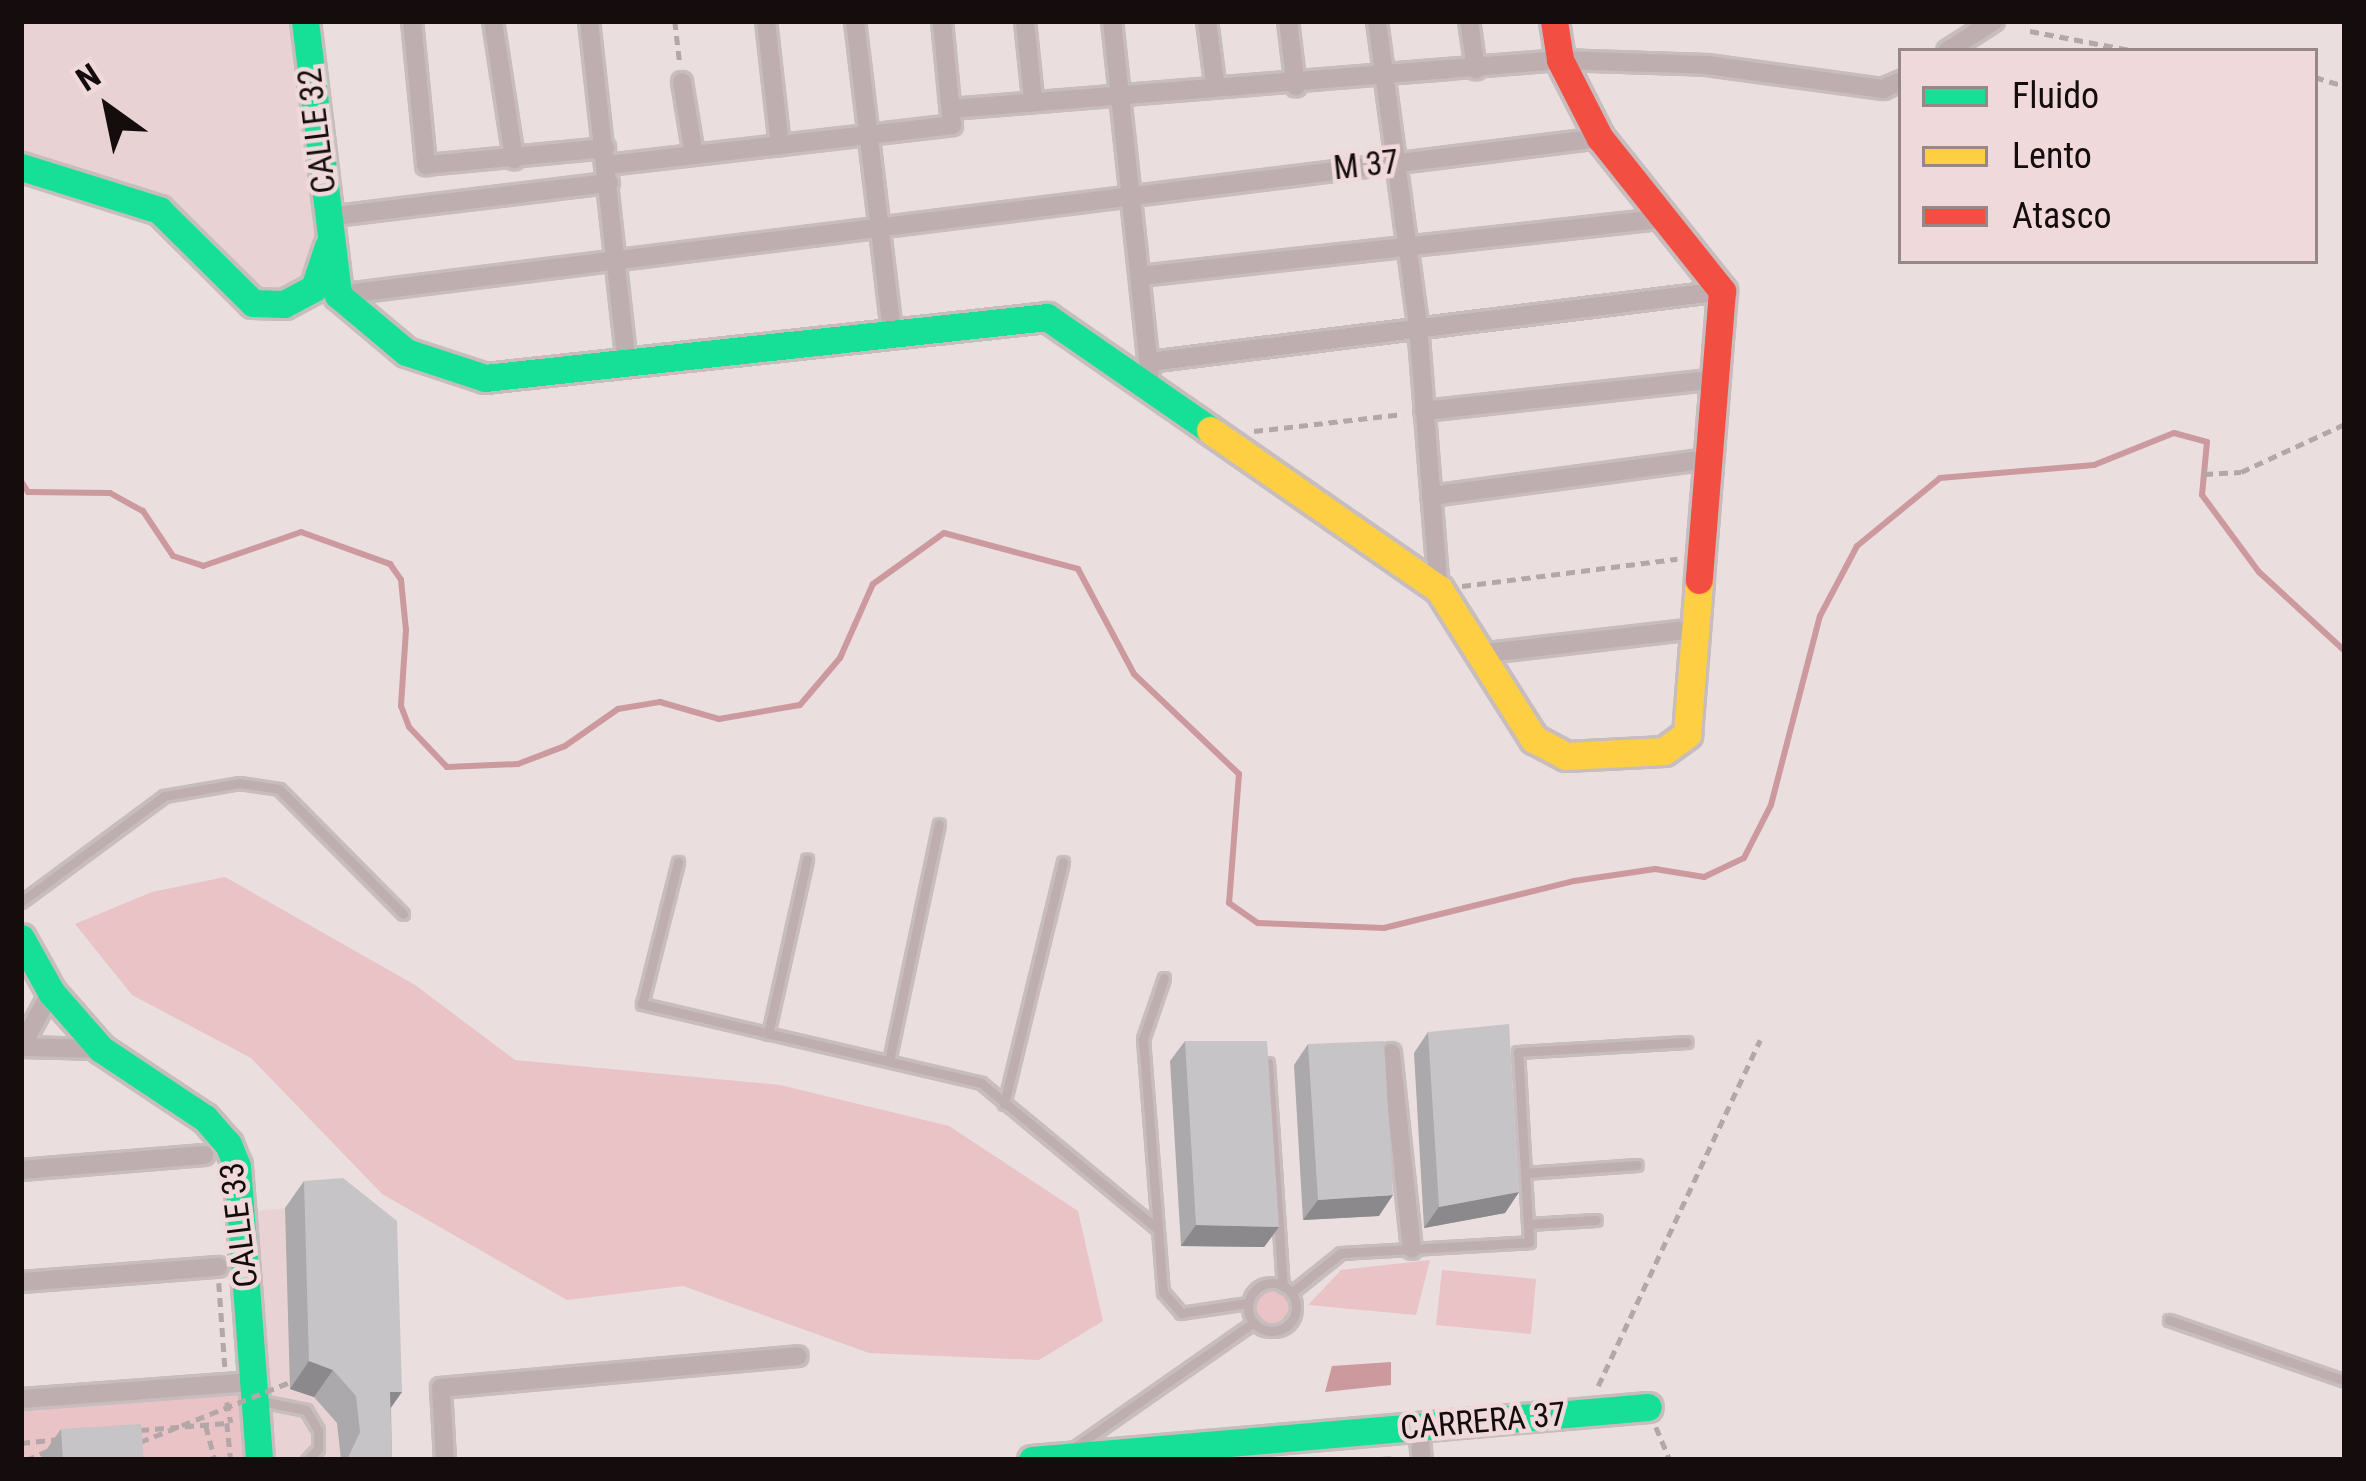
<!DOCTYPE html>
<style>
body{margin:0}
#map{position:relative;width:2366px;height:1481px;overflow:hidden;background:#ebdedf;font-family:"Roboto Condensed",sans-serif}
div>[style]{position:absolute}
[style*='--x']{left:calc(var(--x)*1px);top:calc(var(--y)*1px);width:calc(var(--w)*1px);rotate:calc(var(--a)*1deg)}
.built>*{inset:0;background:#e9d2d4}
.green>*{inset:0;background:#e9c3c6}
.round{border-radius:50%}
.water>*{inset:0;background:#cc999e}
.stream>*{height:6px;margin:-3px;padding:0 3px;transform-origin:3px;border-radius:3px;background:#cc999e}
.path>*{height:4.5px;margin-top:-2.25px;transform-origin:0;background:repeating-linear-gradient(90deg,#b4a7a8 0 9px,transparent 0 15px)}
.roads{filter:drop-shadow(3px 0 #c8bdbe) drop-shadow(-3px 0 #c8bdbe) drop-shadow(0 3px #c8bdbe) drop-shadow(0 -3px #c8bdbe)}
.lane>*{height:9px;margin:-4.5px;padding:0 4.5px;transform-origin:4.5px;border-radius:4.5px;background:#bfaeaf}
.lane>.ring{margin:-4.5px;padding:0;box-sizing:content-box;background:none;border:9px solid #bfaeaf;border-radius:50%}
.street>*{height:18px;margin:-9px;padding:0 9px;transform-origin:9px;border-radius:9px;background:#bfaeaf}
.fast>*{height:27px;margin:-13.5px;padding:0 13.5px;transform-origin:13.5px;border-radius:13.5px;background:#16e098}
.slow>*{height:27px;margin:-13.5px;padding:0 13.5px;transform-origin:13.5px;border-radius:13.5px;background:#ffcf43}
.jam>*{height:27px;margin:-13.5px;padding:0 13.5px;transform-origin:13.5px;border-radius:13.5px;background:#f24e42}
.path-bridge>*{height:4.5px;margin-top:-2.25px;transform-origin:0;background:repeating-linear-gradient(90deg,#b4a7a8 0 9px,transparent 0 15px)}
.wall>*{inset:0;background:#aba9ab}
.shaded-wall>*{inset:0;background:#8b898b}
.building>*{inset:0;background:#c7c4c7}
span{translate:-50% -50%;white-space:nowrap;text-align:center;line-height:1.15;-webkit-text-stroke:9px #f0d9db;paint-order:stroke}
.street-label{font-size:33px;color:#140c0d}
.frame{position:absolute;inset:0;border:24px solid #140c0d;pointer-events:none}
.legend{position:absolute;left:1898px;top:48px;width:420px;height:216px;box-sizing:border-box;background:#f0d9db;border:3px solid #988789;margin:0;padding:15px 21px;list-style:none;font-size:36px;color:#140c0d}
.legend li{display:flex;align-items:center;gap:24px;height:60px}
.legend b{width:60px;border:3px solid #988789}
.north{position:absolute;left:48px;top:48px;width:120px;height:120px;-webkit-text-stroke:9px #f0d9db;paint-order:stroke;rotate:327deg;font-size:33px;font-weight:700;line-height:48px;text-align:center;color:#140c0d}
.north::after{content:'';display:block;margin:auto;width:42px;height:54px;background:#140c0d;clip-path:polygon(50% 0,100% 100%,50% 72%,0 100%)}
</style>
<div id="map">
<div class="built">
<div style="clip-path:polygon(21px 21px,305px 21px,330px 242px,314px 288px,253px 303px,159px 210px,21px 167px)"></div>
<div style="clip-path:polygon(324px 1205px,372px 1460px,259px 1460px,241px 1212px)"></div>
</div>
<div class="green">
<div style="clip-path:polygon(225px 877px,415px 985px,515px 1060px,780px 1085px,949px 1126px,1078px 1211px,1103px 1321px,1039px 1360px,869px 1353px,683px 1286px,567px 1300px,382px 1194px,251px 1058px,132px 995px,75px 924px,152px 892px)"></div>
<div style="clip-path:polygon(1430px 1260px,1416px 1315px,1308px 1305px,1341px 1270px)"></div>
<div style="clip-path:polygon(1442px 1270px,1536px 1279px,1531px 1334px,1436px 1325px)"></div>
<div class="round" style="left:1248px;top:1283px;width:48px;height:48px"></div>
<div style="clip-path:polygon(253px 1382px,259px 1460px,21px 1460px,21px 1399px)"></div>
</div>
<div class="water">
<div style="clip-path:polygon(1391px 1362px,1391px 1385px,1325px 1392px,1332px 1366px)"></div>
</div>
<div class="stream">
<div style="--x:21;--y:481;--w:13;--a:58"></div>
<div style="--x:28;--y:492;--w:82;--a:0.7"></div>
<div style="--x:110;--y:493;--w:38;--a:29"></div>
<div style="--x:143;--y:511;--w:54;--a:56.3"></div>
<div style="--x:173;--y:556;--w:32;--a:18"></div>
<div style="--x:203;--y:566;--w:104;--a:-19.1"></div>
<div style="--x:301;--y:532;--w:95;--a:19.8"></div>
<div style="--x:390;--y:564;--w:19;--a:55"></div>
<div style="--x:401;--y:580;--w:50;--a:84.3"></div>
<div style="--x:406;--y:630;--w:76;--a:93.8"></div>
<div style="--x:401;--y:706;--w:22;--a:69"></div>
<div style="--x:409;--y:727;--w:55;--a:46.5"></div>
<div style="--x:447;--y:767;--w:71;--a:-2.4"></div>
<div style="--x:518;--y:764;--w:50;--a:-21"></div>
<div style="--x:565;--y:746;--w:65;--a:-34.9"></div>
<div style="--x:618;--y:709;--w:43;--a:-9.5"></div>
<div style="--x:660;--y:702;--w:61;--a:16.1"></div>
<div style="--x:719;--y:719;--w:82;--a:-9.8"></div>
<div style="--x:800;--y:705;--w:62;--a:-49.6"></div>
<div style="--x:840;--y:658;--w:81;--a:-66"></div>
<div style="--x:873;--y:584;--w:87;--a:-35.7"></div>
<div style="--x:944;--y:533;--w:139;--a:15"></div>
<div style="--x:1078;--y:569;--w:119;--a:61.9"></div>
<div style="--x:1134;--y:674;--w:145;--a:43.6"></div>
<div style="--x:1239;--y:774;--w:129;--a:94.4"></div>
<div style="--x:1229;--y:903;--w:35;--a:35"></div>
<div style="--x:1258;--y:923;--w:126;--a:2.3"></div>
<div style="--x:1384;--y:928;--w:196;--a:-13.9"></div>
<div style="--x:1574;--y:881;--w:82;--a:-8.4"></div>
<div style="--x:1655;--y:869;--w:50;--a:9.3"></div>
<div style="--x:1704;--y:877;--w:44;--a:-25.4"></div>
<div style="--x:1744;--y:858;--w:59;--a:-63"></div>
<div style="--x:1771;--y:805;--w:195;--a:-75.5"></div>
<div style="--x:1820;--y:616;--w:79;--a:-62.1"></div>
<div style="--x:1857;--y:546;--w:107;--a:-39.3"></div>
<div style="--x:1940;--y:478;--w:155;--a:-4.8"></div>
<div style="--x:2094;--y:465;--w:86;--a:-21.8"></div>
<div style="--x:2174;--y:433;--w:34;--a:15"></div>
<div style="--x:2207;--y:442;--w:53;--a:95.4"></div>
<div style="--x:2202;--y:495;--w:96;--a:53.5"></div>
<div style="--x:2259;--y:572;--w:117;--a:42.6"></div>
</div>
<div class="path">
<div style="--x:675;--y:21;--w:43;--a:83.4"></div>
<div style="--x:2030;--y:31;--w:107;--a:10.8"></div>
<div style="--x:2315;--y:77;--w:31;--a:17"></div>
<div style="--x:1254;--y:431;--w:150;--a:-6.5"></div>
<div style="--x:2204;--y:474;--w:37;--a:-3"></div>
<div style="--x:2241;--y:472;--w:115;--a:-24.8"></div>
<div style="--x:1462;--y:586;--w:217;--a:-7.2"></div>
<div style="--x:219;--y:1283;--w:84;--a:85.9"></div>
<div style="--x:1598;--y:1386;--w:382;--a:-64.9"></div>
<div style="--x:227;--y:1402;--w:21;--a:79"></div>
<div style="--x:206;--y:1426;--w:35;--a:75"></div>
<div style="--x:1656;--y:1427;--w:36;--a:67"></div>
<div style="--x:140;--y:1430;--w:87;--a:-4.6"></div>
<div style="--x:227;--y:1423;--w:37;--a:84"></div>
<div style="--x:21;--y:1443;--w:36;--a:-6"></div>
<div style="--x:26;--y:1460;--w:28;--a:-23"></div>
</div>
<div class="roads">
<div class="lane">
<div style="--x:678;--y:862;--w:146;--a:104.2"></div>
<div style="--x:642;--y:1004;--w:348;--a:13.1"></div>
<div style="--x:981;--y:1083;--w:227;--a:39.6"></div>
<div style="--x:21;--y:902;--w:178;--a:-36.5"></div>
<div style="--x:164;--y:796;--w:76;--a:-9.8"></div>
<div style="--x:239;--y:783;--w:40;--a:8.5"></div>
<div style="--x:279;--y:789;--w:176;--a:45.2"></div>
<div style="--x:1164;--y:978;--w:65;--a:109"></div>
<div style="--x:1143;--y:1039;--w:254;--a:85.5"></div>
<div style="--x:1163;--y:1292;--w:28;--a:49"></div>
<div style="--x:1181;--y:1313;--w:68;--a:-8.5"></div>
<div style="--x:768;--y:1034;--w:179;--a:-77.4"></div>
<div style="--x:889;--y:1061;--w:242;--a:-78.1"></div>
<div style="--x:1268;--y:1063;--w:224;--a:86.2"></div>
<div style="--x:1004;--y:1104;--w:249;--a:-76.3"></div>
<div style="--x:1525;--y:1173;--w:112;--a:-4.1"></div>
<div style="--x:1528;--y:1224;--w:68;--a:-3.4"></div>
<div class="ring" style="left:1248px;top:1283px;width:39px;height:39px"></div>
<div style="--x:1291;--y:1293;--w:64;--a:-38.7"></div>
<div style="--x:1341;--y:1253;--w:188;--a:-3.3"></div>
<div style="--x:1529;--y:1242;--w:190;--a:-93.3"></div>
<div style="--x:1518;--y:1052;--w:169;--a:-3.4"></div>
<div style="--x:2169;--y:1320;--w:186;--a:19.1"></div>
<div style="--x:256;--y:1400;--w:51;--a:11.3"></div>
<div style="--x:306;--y:1410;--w:23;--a:59"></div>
<div style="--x:318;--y:1430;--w:19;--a:90"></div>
<div style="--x:318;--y:1449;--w:16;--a:135"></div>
<div style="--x:1075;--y:1447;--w:217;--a:-34.9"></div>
</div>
<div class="street">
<div style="--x:412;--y:21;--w:145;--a:84.4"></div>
<div style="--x:426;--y:165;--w:180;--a:-5.4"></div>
<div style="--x:493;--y:21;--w:140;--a:81.3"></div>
<div style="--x:589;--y:21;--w:348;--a:83.7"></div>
<div style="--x:766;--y:21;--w:125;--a:83.6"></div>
<div style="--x:855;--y:21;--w:312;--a:83.2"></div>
<div style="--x:1025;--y:21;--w:77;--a:84.1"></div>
<div style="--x:1112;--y:21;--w:356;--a:83.9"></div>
<div style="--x:1207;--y:21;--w:63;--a:82.6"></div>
<div style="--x:1288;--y:21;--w:66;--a:83.1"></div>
<div style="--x:1377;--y:21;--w:307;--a:82.3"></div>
<div style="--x:1418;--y:325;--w:265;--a:85.5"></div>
<div style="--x:1469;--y:21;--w:49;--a:81.7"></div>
<div style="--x:1947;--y:51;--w:56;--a:-32.6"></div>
<div style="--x:682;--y:82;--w:74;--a:80.7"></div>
<div style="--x:951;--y:109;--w:611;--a:-4.6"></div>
<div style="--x:1560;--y:60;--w:147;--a:1.9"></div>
<div style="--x:1707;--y:65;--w:178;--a:7.8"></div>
<div style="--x:1883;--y:89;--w:20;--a:-24"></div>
<div style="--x:608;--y:165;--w:346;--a:-6.6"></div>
<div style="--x:952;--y:125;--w:104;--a:-95.5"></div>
<div style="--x:327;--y:217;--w:284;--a:-6.9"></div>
<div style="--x:1140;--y:276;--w:522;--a:-6.27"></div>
<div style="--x:338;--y:295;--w:1272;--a:-7.09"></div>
<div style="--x:1149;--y:362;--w:577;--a:-7.06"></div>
<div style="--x:1424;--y:411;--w:297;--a:-6.2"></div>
<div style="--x:1431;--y:496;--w:280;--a:-7.6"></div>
<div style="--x:1479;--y:654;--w:216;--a:-6.6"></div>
<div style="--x:21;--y:1047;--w:80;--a:1.4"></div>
<div style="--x:21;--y:1047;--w:63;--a:-61.4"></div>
<div style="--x:1391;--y:1053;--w:197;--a:83.9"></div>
<div style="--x:21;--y:1170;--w:184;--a:-4.7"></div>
<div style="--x:21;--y:1282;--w:198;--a:-4.4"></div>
<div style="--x:21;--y:1399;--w:233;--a:-4.2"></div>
<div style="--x:1419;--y:1427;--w:33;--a:85"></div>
<div style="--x:445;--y:1460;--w:72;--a:-93.2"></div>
<div style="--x:441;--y:1388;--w:358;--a:-5.1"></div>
</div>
<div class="fast">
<div style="--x:305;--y:21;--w:276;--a:83.1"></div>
<div style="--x:338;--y:295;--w:89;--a:40"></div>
<div style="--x:406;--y:352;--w:83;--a:18.2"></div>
<div style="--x:485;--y:378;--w:565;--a:-6.19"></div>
<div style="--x:1047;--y:317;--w:198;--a:34.7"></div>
<div style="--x:21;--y:167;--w:145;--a:17.3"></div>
<div style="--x:159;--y:210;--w:132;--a:44.7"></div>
<div style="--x:253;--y:303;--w:31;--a:2"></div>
<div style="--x:284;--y:304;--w:34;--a:-28"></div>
<div style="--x:314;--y:288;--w:44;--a:-71.6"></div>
<div style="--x:21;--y:938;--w:62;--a:60.9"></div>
<div style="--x:51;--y:992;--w:76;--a:48.7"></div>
<div style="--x:101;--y:1049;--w:125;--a:33.6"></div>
<div style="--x:205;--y:1118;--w:35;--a:49"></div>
<div style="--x:228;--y:1144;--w:24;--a:68"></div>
<div style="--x:237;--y:1166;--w:295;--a:85.7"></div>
<div style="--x:1032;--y:1460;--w:618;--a:-4.92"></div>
</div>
<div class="slow">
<div style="--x:1210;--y:430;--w:279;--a:34.8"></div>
<div style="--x:1439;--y:589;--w:178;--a:57.7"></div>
<div style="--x:1534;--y:739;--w:36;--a:28"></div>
<div style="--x:1566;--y:756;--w:98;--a:-2.9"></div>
<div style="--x:1664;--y:751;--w:29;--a:-36"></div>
<div style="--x:1687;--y:734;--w:154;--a:-85.5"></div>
</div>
<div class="jam">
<div style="--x:1554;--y:21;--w:39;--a:81"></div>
<div style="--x:1560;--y:60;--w:88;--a:62.9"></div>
<div style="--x:1600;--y:138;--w:196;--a:51.4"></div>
<div style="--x:1722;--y:291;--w:290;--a:94.6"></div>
</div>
</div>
<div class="path-bridge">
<div style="--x:140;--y:1442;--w:162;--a:-21.8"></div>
</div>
<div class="wall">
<div style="clip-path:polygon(1428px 1032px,1519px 1192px,1505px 1213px,1424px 1228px,1414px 1053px)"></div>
<div style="clip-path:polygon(1185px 1041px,1279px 1227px,1264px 1247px,1181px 1246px,1170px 1061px)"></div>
<div style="clip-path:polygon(1308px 1044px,1379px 1216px,1303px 1220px,1294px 1065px)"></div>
<div style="clip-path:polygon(304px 1181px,391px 1408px,392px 1460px,341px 1460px,337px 1423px,314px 1397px,290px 1389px,285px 1208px)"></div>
<div style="clip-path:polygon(61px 1429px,144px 1460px,43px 1460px,42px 1456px)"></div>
</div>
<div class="shaded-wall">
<div style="clip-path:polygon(1519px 1192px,1505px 1213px,1424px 1228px,1439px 1207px)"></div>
<div style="clip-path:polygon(1393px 1195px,1379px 1216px,1303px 1220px,1318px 1200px)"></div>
<div style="clip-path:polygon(1196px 1225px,1279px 1227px,1264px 1247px,1181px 1246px)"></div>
<div style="clip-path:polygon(309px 1361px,333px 1370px,314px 1397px,290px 1389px)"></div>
<div style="clip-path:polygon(390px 1392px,402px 1392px,383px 1419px)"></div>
</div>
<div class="building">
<div style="clip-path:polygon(1509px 1024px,1519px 1192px,1439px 1207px,1428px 1032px)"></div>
<div style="clip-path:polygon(1185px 1041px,1267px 1041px,1279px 1227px,1196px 1225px)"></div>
<div style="clip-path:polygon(1384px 1041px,1393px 1195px,1318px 1200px,1308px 1044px)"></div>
<div style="clip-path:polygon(343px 1178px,397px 1221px,402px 1392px,390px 1392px,392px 1460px,347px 1460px,360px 1432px,356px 1396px,333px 1370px,309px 1361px,304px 1181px)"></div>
<div style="clip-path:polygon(141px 1424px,144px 1460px,63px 1460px,61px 1429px)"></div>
<div style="clip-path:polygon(1391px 1456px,1392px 1460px,1342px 1460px)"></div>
</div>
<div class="street-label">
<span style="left:317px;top:131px;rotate:-97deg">CALLE 32</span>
<span style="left:1366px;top:165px;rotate:-6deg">M 37</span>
<span style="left:239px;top:1225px;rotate:-97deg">CALLE 33</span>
<span style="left:1483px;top:1421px;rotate:-5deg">CARRERA 37</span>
</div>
<div class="frame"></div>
<ul class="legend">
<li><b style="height:15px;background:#16e098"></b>Fluido</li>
<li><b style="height:15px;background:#ffcf43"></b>Lento</li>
<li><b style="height:15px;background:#f24e42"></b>Atasco</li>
</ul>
<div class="north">N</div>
</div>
